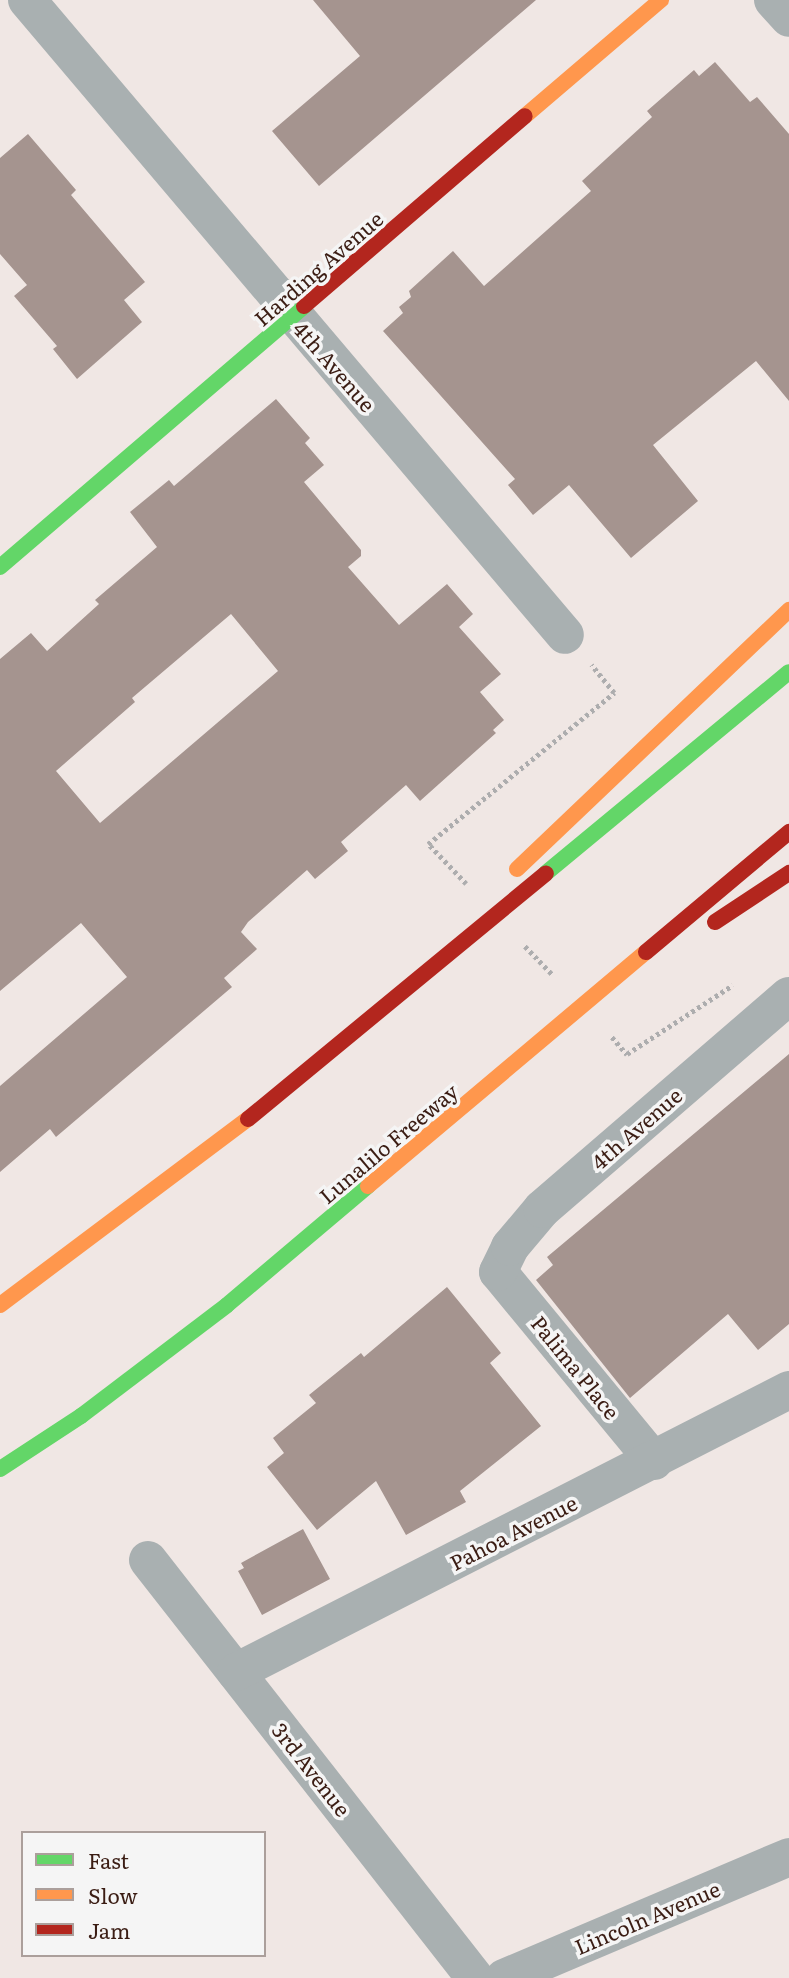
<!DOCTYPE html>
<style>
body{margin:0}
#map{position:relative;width:789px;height:1978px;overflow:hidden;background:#f0e7e4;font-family:Literata,serif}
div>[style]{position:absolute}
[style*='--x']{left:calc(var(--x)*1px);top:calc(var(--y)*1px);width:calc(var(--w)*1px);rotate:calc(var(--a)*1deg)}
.building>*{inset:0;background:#a5948f}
.path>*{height:4.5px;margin-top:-2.25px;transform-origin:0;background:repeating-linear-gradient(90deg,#adadae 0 3.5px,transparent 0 7px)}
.street>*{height:38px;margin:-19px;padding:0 19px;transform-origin:19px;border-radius:19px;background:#a9b0b1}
.fast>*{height:16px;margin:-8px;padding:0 8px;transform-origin:8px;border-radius:8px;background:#63d668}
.slow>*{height:16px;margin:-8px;padding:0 8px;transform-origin:8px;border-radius:8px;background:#ff974d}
.jam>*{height:16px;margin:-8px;padding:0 8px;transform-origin:8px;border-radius:8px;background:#b3261e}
span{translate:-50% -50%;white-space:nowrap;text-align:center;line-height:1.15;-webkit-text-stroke:7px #f5f5f5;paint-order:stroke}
.street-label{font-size:21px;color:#3b1d14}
.legend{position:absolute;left:21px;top:1831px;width:245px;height:126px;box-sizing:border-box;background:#f5f5f5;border:2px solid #ab9f9b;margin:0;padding:9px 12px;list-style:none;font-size:21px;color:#3b1d14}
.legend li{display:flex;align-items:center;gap:14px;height:35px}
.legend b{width:35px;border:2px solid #ab9f9b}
</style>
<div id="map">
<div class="building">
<div style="clip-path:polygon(313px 0,536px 0,319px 186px,272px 131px,360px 56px)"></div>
<div style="clip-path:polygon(715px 62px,750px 102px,757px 97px,789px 134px,789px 401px,756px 361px,653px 445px,698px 501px,631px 558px,569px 485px,533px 515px,508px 485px,515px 479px,383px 331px,403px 313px,399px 307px,411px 297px,409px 291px,453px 251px,484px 286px,591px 191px,582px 181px,652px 117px,647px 111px,694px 70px,699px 76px)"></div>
<div style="clip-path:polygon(28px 134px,76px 190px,71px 195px,145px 282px,124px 300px,142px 322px,77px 379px,53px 349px,57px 346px,14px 296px,27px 285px,0 254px,0 158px)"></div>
<div style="clip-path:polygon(evenodd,276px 399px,310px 438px,305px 443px,324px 465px,304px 482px,361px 550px,361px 556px,348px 567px,399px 625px,447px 584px,473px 614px,459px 627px,501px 674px,480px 692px,504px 720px,493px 730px,496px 733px,420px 801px,406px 785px,341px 842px,348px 851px,315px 879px,307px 870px,248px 922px,241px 932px,257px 949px,224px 978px,232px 987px,56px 1137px,50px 1129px,0 1172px,0 1086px,127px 977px,81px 923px,0 991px,0 659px,31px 633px,47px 651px,99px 604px,95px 600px,157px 547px,130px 512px,169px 480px,174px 486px,276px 399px,231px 614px,278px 671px,100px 823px,56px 771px,135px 702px,132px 698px,231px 614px)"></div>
<div style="clip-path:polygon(789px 1054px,789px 1324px,758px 1350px,728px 1314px,630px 1398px,536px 1280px,553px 1265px,547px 1257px)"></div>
<div style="clip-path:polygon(447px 1287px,501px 1353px,490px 1363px,541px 1426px,460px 1491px,466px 1502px,406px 1535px,376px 1481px,317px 1530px,267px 1467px,284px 1453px,273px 1438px,316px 1403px,309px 1395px,361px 1353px,364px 1357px)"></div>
<div style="clip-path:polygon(303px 1529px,330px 1579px,262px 1615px,238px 1571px,244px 1568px,241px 1563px)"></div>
</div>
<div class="path">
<div style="--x:466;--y:884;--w:55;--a:-133.5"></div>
<div style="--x:428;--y:844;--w:240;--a:-39.1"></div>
<div style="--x:614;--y:693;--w:36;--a:-129"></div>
<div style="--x:525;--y:946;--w:40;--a:46"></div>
<div style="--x:612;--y:1037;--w:23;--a:49"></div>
<div style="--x:627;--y:1054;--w:126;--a:-33.1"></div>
</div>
<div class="street">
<div style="--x:27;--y:0;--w:832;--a:49.73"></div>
<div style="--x:773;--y:0;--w:24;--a:48"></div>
<div style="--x:654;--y:1461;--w:245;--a:-129.5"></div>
<div style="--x:498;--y:1272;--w:28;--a:-64"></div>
<div style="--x:510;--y:1247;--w:50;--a:-49.9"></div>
<div style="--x:542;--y:1209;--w:326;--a:-40.8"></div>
<div style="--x:148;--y:1560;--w:531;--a:51.96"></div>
<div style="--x:236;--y:1672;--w:621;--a:-27.02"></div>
<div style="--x:504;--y:1978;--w:310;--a:-23"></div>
</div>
<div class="fast">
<div style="--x:0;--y:567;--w:401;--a:-40.6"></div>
<div style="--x:546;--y:873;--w:315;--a:-39.6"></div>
<div style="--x:0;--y:1469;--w:97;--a:-33.2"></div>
<div style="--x:81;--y:1416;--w:183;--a:-37.2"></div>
<div style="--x:227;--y:1305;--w:185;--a:-40.2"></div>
</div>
<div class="slow">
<div style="--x:525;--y:116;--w:179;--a:-40.5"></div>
<div style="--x:517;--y:869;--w:376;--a:-43.6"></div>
<div style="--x:368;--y:1186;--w:363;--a:-40.1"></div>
<div style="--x:0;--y:1305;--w:310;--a:-36.9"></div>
</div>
<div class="jam">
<div style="--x:304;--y:306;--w:291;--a:-40.7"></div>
<div style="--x:715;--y:922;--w:89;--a:-33.5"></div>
<div style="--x:646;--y:952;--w:187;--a:-40"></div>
<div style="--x:248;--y:1119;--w:386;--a:-39.5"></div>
</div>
<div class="street-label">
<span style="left:318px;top:268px;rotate:-41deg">Harding Avenue</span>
<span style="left:335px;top:366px;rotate:49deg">4th Avenue</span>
<span style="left:636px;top:1128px;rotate:-41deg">4th Avenue</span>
<span style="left:388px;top:1143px;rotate:-40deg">Lunalilo Freeway</span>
<span style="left:576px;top:1367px;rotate:51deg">Palima Place</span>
<span style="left:513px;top:1532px;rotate:-27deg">Pahoa Avenue</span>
<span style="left:312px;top:1769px;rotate:52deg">3rd Avenue</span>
<span style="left:647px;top:1917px;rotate:-23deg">Lincoln Avenue</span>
</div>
<ul class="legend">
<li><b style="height:9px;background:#63d668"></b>Fast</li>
<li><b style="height:9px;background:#ff974d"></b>Slow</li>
<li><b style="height:9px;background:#b3261e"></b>Jam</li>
</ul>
</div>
